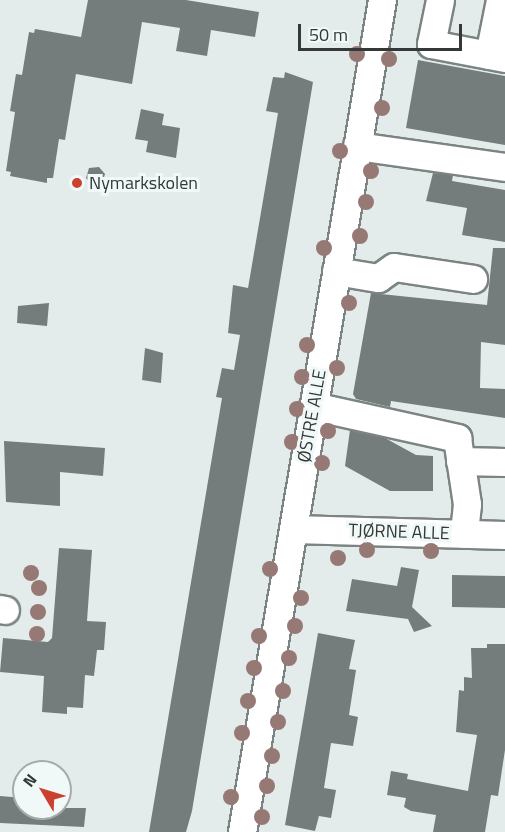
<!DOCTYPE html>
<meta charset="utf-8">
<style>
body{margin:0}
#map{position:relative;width:505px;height:832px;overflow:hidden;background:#e3eceb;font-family:"Titillium Web",sans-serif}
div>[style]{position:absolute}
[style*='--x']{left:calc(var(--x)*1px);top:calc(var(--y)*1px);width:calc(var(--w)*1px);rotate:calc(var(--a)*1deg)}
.building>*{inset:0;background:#757d7c}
.roads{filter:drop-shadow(2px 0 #7c8483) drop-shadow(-2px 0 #7c8483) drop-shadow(0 2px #7c8483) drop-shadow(0 -2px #7c8483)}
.minor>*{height:27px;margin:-13.5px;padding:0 13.5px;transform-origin:13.5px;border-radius:13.5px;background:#fff}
.trees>*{width:16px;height:16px;margin:-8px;border-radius:50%;background:#967874}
.dots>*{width:16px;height:16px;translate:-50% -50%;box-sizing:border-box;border:3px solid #f0f9f8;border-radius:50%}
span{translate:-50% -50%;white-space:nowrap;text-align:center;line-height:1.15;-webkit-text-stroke:6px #f0f9f8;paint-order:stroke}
.poi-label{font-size:18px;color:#343837}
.left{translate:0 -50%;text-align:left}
.street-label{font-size:18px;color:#343837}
.north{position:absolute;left:12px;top:760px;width:60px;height:60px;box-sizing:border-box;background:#f0f9f8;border:2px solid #a5acab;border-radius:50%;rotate:308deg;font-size:16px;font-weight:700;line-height:24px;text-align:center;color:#343837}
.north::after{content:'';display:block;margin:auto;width:21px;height:27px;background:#cc4030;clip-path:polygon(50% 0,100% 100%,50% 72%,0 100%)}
.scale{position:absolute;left:298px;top:24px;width:164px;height:27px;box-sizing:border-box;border:3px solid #343837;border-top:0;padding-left:8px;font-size:18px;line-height:21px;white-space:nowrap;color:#343837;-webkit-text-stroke:4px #f0f9f8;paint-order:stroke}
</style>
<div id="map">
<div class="building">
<div style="clip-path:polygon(88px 0,186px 0,259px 12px,255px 37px,211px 30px,207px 56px,176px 51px,180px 28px,142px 22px,132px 84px,76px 74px,65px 140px,59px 139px,53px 178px,47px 178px,47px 183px,10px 176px,11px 172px,6px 171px,15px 112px,10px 111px,16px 74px,22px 75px,29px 32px,34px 33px,35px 29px,81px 37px)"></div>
<div style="clip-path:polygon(418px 60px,505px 76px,505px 145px,406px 128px)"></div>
<div style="clip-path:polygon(285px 72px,313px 82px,192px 811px,186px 832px,149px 832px,222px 398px,216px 397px,222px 368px,234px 370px,240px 335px,228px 333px,233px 285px,248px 288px,278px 113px,266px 111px,273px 77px,284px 78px)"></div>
<div style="clip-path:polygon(141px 109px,164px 114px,162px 125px,180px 128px,176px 158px,146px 152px,148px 141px,135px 139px)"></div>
<div style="clip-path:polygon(99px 167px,105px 174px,102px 184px,92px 185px,86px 178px,89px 168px)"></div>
<div style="clip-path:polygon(433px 173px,453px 175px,452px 181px,505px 190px,505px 242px,462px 235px,467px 208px,426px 201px)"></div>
<div style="clip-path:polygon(493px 248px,505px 248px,505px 345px,481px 342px,480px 388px,505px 389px,505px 418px,391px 401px,390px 407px,356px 399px,353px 394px,371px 293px,487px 305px)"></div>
<div style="clip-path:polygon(49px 303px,47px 326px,17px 323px,18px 306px)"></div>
<div style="clip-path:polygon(145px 348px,163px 353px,161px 383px,142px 380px)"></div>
<div style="clip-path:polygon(350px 430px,385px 438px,416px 455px,433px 456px,433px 491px,390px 491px,345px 466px)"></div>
<div style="clip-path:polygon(4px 441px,105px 448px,103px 476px,60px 472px,60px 506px,6px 502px)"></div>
<div style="clip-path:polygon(59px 548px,92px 550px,87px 621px,106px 622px,104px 650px,97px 650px,94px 676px,85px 675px,83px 708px,67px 707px,67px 714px,42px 712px,44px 676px,0 672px,3px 638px,48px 642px,52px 638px)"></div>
<div style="clip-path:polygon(401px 567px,419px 570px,412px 607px,432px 626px,414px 632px,408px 619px,346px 611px,352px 579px,397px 586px)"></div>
<div style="clip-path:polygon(452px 575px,505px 576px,505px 608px,452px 607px)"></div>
<div style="clip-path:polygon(318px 633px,355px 640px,349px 669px,356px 670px,349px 715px,358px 717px,353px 746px,331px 743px,324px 788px,336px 790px,331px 818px,319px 816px,315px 831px,285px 825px)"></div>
<div style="clip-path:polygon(487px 644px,505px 644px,505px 750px,498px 796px,491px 795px,485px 832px,433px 832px,436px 815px,411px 811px,404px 807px,406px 798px,387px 795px,391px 771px,408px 774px,407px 779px,468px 791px,477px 735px,456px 732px,459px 690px,464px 691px,464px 677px,472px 678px,471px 648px,487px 648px)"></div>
<div style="clip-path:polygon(0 796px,24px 798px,24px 808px,86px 808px,84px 827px,0 823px)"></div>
</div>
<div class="roads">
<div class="minor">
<div style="--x:440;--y:0;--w:45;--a:101.6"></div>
<div style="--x:431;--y:44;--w:75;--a:10.7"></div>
<div style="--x:489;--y:55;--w:56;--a:-78.7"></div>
<div style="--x:357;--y:146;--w:149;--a:8.1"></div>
<div style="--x:336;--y:271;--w:43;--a:9.5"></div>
<div style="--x:378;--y:278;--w:19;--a:-35"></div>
<div style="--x:394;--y:267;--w:80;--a:8.6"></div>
<div style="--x:313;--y:406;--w:148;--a:12.5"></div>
<div style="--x:457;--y:438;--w:67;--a:81.4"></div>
<div style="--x:467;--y:504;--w:30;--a:96"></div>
<div style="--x:460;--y:461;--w:45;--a:1.3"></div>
<div style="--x:293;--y:529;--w:212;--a:1.6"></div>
<div style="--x:0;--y:609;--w:5;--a:11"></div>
<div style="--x:242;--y:832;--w:844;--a:-80.45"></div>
</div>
</div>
<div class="trees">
<div style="left:357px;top:54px"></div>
<div style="left:389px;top:59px"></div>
<div style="left:382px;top:108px"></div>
<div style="left:340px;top:151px"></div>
<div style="left:371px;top:171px"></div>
<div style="left:366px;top:202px"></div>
<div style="left:360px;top:236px"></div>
<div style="left:324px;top:248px"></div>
<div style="left:349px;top:303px"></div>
<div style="left:307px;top:345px"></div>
<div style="left:337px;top:368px"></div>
<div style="left:302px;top:377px"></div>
<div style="left:297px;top:409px"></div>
<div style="left:328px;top:431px"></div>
<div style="left:292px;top:442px"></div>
<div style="left:322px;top:463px"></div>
<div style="left:367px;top:550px"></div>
<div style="left:431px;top:551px"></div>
<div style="left:338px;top:558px"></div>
<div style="left:270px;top:569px"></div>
<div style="left:31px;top:573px"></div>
<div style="left:39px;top:588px"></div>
<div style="left:301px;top:598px"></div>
<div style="left:38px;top:612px"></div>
<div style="left:295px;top:626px"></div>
<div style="left:37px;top:634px"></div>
<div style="left:259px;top:636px"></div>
<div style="left:289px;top:658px"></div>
<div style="left:254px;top:668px"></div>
<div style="left:283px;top:691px"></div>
<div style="left:248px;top:701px"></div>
<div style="left:278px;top:722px"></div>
<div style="left:242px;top:733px"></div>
<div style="left:272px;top:756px"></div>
<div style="left:267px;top:786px"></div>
<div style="left:231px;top:797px"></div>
<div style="left:262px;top:817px"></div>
</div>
<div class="dots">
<div style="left:77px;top:183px;background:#cc4030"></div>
</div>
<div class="poi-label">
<span class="left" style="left:89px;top:183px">Nymarkskolen</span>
</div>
<div class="street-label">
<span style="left:312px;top:416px;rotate:-80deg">ØSTRE ALLE</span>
<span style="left:399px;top:532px;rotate:2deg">TJØRNE ALLE</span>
</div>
<div class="north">N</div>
<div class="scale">50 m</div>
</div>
